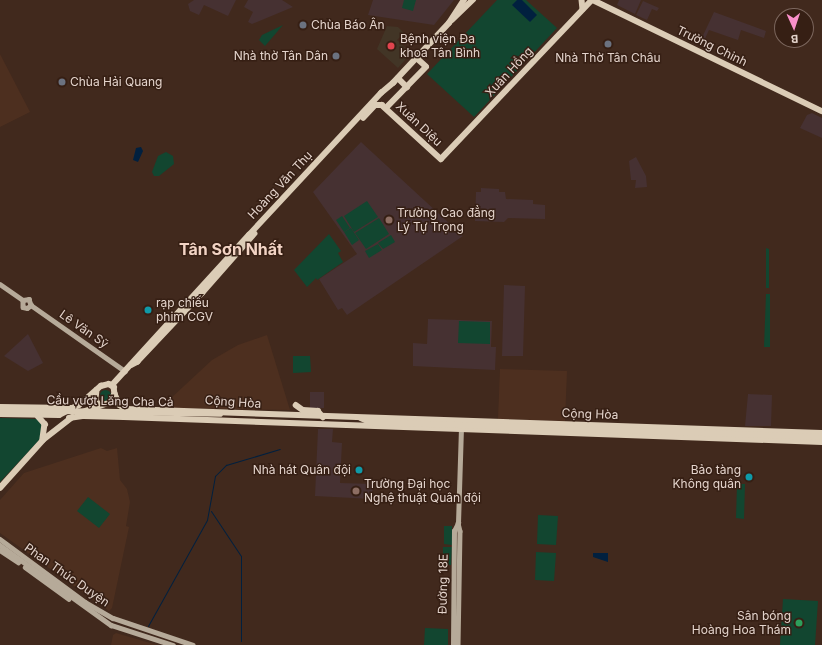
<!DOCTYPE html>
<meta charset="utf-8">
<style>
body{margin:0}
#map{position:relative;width:822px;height:645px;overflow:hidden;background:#41291d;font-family:Inter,sans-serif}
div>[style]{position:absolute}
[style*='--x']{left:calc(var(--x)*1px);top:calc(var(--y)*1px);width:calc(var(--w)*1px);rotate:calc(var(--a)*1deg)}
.built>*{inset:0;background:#4d2f1f}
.education>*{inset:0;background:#463132}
.medical>*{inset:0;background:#423526}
.green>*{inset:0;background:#124630}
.round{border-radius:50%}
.water>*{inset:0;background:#01203f}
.stream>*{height:1px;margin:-0.5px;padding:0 0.5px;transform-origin:0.5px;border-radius:0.5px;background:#01203f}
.secondary>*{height:4.5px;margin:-2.25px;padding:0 2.25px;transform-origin:2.25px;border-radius:2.25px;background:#b6aa99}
.primary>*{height:5.5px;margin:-2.75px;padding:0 2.75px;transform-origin:2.75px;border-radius:2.75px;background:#dbccb6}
.primary-bridge>*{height:5.5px;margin:-2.75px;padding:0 2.75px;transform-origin:2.75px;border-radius:2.75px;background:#dbccb6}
.dots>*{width:11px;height:11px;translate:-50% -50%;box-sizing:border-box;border:2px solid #361f14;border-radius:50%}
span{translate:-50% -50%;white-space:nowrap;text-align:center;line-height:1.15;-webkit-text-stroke:3px #361f14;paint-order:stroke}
.poi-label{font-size:12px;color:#e4d4cc}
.left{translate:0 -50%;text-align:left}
.right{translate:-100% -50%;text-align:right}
.street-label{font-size:12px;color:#e4d4cc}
.district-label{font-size:16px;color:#f2d3c4;font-weight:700}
.north{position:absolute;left:774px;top:8px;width:40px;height:40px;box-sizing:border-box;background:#361f14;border:1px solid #7c675e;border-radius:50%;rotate:177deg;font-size:11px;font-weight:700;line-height:16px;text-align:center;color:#e4d4cc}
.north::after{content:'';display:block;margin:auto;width:14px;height:18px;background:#f990ca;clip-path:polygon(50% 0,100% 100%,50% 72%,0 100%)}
</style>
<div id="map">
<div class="built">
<div style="clip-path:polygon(0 54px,30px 112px,0 127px)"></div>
<div style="clip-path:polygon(267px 335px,290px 410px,174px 408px,170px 399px,212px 360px,238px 345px)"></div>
<div style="clip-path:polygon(500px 369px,567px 371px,565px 421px,498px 419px)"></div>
<div style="clip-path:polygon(101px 448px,107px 451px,117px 448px,120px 480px,127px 489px,130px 502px,126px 526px,129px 527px,112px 608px,109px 611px,0 533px,0 500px,24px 473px)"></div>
<div style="clip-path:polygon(116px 633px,157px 645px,111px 645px,113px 635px)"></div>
</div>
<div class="education">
<div style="clip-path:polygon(194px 0,236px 0,228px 16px,204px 5px,199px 15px,190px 11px,188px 4px)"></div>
<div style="clip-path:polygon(248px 0,282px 0,293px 7px,252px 24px,248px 22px,253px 12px,244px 7px)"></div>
<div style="clip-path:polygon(373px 0,454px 0,434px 25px,368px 15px)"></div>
<div style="clip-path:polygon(619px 0,641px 0,635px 14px,617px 5px)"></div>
<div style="clip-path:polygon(643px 1px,659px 8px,657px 11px,652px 9px,647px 20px,636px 15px)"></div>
<div style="clip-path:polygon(714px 12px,766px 31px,764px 38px,741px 30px,738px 40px,709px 30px,702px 45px,699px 44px)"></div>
<div style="clip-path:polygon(812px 113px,822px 118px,822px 138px,800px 128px,807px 115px)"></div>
<div style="clip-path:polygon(361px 142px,463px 236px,347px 315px,342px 308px,338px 310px,319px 279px,357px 254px,313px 192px)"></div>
<div style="clip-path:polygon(636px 157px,646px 176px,647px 187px,635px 188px,636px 180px,631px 180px,629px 161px)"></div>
<div style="clip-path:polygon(481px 188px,499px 189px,499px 192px,505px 192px,506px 199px,533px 200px,533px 204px,545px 205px,545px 219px,508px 218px,504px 222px,475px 221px,476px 192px,481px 192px)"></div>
<div style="clip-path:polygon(504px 285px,525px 286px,523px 356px,502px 356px)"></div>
<div style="clip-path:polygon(428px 319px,492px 321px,491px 347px,496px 347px,495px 370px,413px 366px,413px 343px,427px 344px)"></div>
<div style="clip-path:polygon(28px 334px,43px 363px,28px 371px,4px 356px)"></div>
<div style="clip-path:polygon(310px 392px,324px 392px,324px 408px,310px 408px)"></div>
<div style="clip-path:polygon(748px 394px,772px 395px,771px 426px,745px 426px)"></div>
<div style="clip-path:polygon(318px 429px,333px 429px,332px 442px,342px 443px,340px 483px,373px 484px,372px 499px,315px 496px)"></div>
</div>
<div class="medical">
<div style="clip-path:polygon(387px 26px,398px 27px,404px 33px,397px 40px,411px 53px,398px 68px,377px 49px)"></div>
</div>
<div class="green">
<div style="clip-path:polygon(404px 0,416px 0,413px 11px,402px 8px)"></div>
<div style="clip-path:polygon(497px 0,526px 0,557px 28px,474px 117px,427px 74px)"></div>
<div style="clip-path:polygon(283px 25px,265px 46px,259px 40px,262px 35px)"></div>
<div style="clip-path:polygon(166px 152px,173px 156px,174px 164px,159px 176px,154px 176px,152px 172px,158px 156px)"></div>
<div style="clip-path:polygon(367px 201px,378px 217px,354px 232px,344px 216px)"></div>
<div style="clip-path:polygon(342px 216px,350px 228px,344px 232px,336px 220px)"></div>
<div style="clip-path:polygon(379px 218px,389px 234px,366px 249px,355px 233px)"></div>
<div style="clip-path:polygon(351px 228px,359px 240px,352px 245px,344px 232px)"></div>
<div style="clip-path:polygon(329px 234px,341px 251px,338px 253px,343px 262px,317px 280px,316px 278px,307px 287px,294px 270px)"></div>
<div style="clip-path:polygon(391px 235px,395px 242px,383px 249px,378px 243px)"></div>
<div style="clip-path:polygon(378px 244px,382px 250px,369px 258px,365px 251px)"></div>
<div style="clip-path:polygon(766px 248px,769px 249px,769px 288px,766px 288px)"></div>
<div style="clip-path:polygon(766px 294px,770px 294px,770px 347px,764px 347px)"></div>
<div style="clip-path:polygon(459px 321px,490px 322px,490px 344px,458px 343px)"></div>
<div style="clip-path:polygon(293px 356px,310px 356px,311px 372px,293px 373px)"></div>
<div class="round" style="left:99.5px;top:389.5px;width:11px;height:11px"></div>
<div style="clip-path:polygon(0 418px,38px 419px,43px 422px,43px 436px,0 482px)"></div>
<div style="clip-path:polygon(737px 484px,745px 484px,744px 519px,736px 518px)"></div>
<div style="clip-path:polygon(88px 497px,110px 514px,99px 528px,77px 511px)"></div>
<div style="clip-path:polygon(538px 515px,558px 516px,556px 545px,537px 544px)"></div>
<div style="clip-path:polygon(444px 526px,452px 526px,452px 545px,444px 544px)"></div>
<div style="clip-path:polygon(443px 547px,452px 547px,451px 565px,443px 565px)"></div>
<div style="clip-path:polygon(536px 552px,556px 553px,554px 581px,535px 580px)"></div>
<div style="clip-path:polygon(783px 599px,818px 601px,815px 645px,780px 645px)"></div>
<div style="clip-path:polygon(425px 628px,448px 629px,448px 645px,424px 645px)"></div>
</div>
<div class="water">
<div style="clip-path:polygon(517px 0,522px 0,537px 15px,530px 22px,512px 5px)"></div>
<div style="clip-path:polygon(141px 147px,143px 151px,138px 162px,133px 160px,136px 148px)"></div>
<div style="clip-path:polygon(593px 553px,608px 553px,608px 562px,593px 557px)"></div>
</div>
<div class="stream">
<div style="--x:211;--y:511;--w:54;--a:56.3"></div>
<div style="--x:241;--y:556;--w:85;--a:90"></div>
<div style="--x:148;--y:626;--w:121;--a:-60.9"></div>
<div style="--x:207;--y:520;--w:45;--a:-79.7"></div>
<div style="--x:215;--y:476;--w:16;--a:-45"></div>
<div style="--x:226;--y:465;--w:56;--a:-16.5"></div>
</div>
<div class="secondary">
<div style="--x:0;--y:284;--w:28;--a:35"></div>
<div style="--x:23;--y:300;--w:7;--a:90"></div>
<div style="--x:23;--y:307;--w:4;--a:14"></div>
<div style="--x:27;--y:308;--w:5;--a:-37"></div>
<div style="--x:23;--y:300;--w:6;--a:-9"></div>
<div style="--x:29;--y:299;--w:6;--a:72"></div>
<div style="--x:31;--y:305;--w:115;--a:35.1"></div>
<div style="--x:458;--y:523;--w:8;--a:76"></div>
<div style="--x:460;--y:531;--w:114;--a:91"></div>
<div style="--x:0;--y:539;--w:106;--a:36.5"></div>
<div style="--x:85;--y:602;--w:32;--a:30"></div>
<div style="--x:113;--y:618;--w:84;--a:18.6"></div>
<div style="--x:0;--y:545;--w:137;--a:35.8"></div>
<div style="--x:111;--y:625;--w:65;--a:17.9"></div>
<div style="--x:0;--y:550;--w:22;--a:34"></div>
<div style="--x:25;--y:567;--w:54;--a:36"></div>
<div style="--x:453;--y:645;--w:114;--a:-89.5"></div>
<div style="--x:454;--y:531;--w:9;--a:-63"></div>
<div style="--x:458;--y:523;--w:93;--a:-88.2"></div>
</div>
<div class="primary">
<div style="--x:582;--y:0;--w:9;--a:84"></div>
<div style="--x:593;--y:0;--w:254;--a:25.9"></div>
<div style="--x:452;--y:20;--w:29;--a:-44"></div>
<div style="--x:398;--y:78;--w:13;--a:45"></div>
<div style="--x:382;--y:105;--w:80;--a:42.5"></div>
<div style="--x:441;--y:159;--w:219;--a:-46.5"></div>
<div style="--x:386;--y:108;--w:57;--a:-45.7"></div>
<div style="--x:426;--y:67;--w:13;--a:-138"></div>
<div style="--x:363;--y:118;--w:18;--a:-47"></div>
<div style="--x:375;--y:105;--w:7;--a:0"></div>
<div style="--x:131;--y:365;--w:7;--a:-27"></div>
<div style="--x:137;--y:362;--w:95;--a:-46.7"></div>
<div style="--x:202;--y:293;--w:79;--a:-48.6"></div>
<div style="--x:112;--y:385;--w:203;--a:-47.6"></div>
<div style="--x:249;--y:235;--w:194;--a:-47.1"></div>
<div style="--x:381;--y:93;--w:16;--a:-40"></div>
<div style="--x:393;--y:83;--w:82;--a:-47"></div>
<div style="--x:449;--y:23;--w:27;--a:-57"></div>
<div style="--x:97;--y:390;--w:10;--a:96"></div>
<div style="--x:96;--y:400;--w:6;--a:59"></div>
<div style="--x:115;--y:394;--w:12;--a:66"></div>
<div style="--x:120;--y:405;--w:7;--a:34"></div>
<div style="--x:126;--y:409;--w:696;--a:1.97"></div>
<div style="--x:296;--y:405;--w:9;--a:36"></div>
<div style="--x:303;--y:410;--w:15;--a:4"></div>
<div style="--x:318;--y:411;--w:8;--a:50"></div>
<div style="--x:0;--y:407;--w:71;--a:0.8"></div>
<div style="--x:0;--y:414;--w:59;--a:1"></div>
<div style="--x:59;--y:415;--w:22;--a:-27"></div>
<div style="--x:79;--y:405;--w:29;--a:-41"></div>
<div style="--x:101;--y:386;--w:8;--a:-14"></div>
<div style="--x:109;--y:384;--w:6;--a:31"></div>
<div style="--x:114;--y:387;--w:7;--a:82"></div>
<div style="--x:115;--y:394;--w:10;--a:119"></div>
<div style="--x:110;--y:403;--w:28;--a:161"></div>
<div style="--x:38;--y:416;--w:11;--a:49"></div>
<div style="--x:45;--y:424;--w:15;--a:98"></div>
<div style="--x:69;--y:418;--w:15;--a:-8"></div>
<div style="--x:84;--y:416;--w:40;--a:1.4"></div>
<div style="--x:124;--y:417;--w:698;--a:2.05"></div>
<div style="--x:361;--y:418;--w:10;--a:24"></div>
<div style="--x:370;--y:422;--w:452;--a:1.9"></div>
<div style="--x:0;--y:488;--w:64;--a:-48.1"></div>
<div style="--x:43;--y:440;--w:37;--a:-38"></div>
</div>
<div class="primary-bridge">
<div style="--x:0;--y:410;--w:220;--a:1"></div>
</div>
<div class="dots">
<div style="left:303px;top:25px;background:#6b7280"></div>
<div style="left:608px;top:44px;background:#6b7280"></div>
<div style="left:391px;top:46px;background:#e0444e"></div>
<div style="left:336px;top:56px;background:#6b7280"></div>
<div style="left:62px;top:82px;background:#6b7280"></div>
<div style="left:389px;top:220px;background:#8d6e63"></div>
<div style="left:148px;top:310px;background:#0f9aa8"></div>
<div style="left:359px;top:470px;background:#0f9aa8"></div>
<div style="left:749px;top:477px;background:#0f9aa8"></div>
<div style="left:356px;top:491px;background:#8d6e63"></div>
<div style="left:799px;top:623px;background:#2e9e5b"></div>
</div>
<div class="poi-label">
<span class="left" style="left:311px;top:25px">Chùa Báo Ân</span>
<span class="left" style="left:400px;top:46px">Bệnh viện Đa<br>khoa Tân Bình</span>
<span class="right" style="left:328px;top:56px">Nhà thờ Tân Dân</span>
<span style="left:608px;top:58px">Nhà Thờ Tân Châu</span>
<span class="left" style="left:70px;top:82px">Chùa Hải Quang</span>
<span class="left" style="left:397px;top:220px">Trường Cao đẳng<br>Lý Tự Trọng</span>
<span class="left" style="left:156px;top:310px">rạp chiếu<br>phim CGV</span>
<span class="right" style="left:351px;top:470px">Nhà hát Quân đội</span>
<span class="right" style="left:741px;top:477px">Bảo tàng<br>Không quân</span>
<span class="left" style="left:364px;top:491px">Trường Đại học<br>Nghệ thuật Quân đội</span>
<span class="right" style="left:791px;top:623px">Sân bóng<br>Hoàng Hoa Thám</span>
</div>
<div class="street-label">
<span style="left:712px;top:46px;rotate:26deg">Trường Chinh</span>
<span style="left:509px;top:72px;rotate:-47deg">Xuân Hồng</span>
<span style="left:419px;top:124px;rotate:43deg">Xuân Diệu</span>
<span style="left:280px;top:185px;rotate:-47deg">Hoàng Văn Thụ</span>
<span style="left:84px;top:329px;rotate:35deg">Lê Văn Sỹ</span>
<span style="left:110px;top:401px;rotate:1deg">Cầu vượt Lăng Cha Cả</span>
<span style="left:233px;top:402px;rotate:4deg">Cộng Hòa</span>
<span style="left:590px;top:414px;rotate:2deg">Cộng Hòa</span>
<span style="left:67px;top:575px;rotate:35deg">Phan Thúc Duyện</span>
<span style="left:443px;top:584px;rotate:-89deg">Đường 18E</span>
</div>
<div class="district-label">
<span style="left:231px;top:249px">Tân Sơn Nhất</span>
</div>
<div class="north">B</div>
</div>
